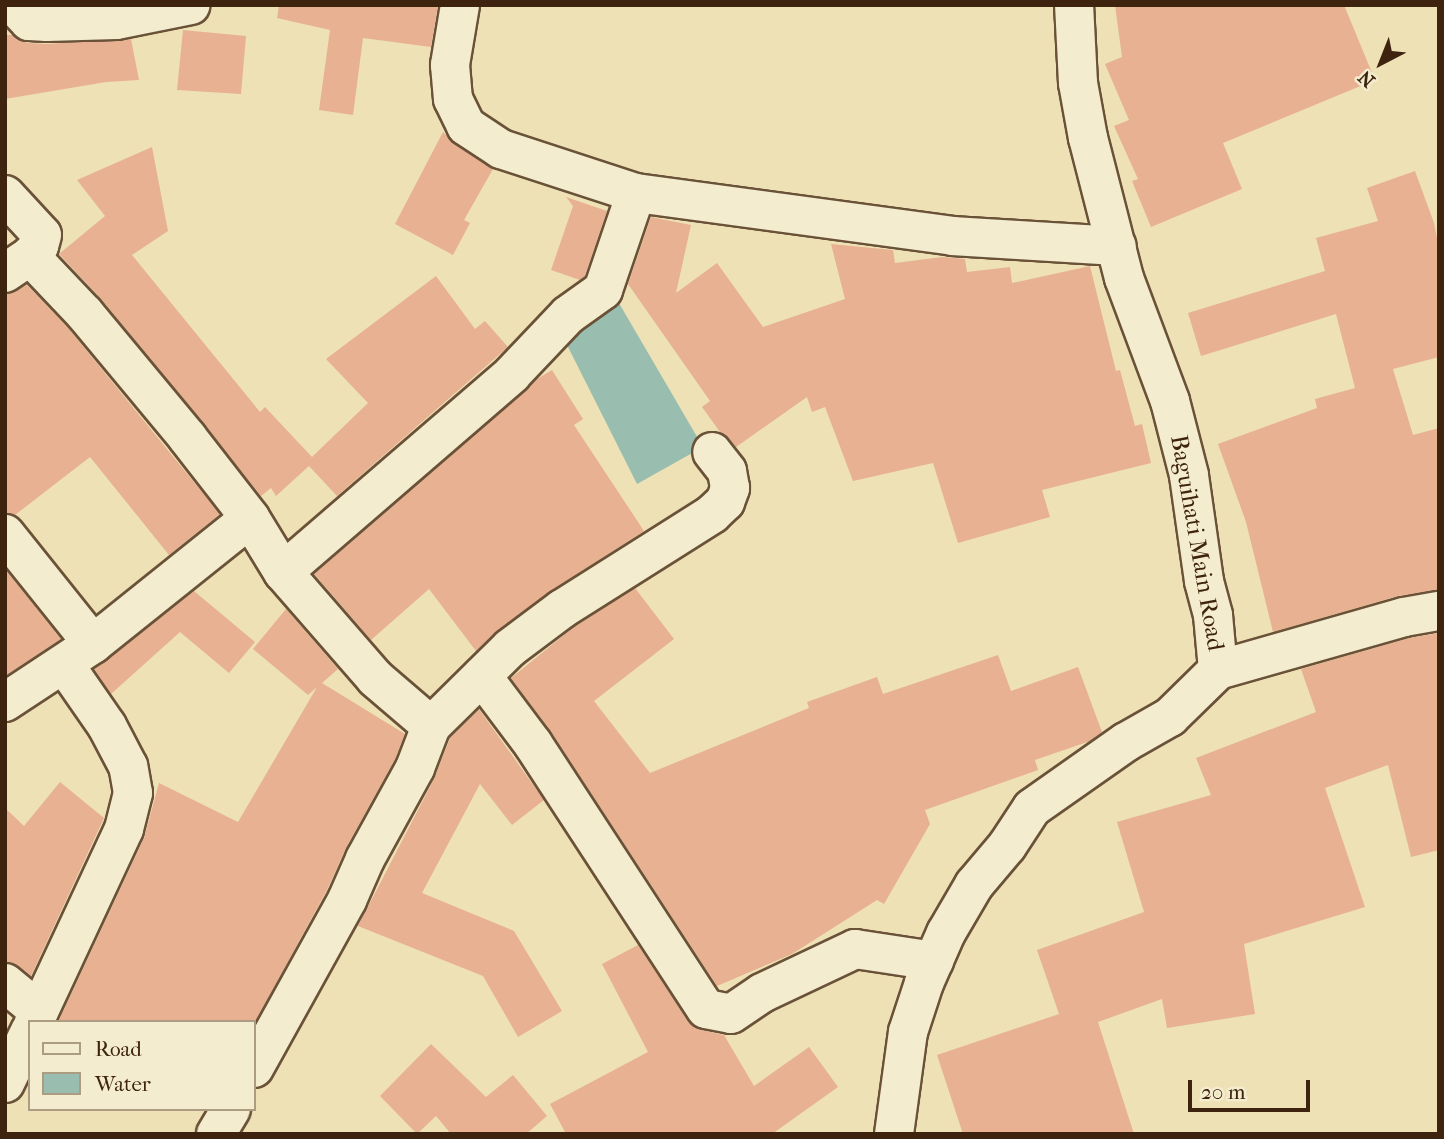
<!DOCTYPE html>
<style>
body{margin:0}
#map{position:relative;width:1444px;height:1139px;overflow:hidden;background:#eee1b5;font-family:"IM FELL French Canon",serif}
div>[style]{position:absolute}
[style*='--x']{left:calc(var(--x)*1px);top:calc(var(--y)*1px);width:calc(var(--w)*1px);rotate:calc(var(--a)*1deg)}
.water>*{inset:0;background:#99bdaf}
.building>*{inset:0;background:#e7b192}
.roads{filter:drop-shadow(2px 0 #6a5238) drop-shadow(-2px 0 #6a5238) drop-shadow(0 2px #6a5238) drop-shadow(0 -2px #6a5238)}
.street>*{height:38px;margin:-19px;padding:0 19px;transform-origin:19px;border-radius:19px;background:#f4eccf}
.secondary>*{height:38px;margin:-19px;padding:0 19px;transform-origin:19px;border-radius:19px;background:#f4eccf}
span{translate:-50% -50%;white-space:nowrap;text-align:center;line-height:1.15;-webkit-text-stroke:5px #f4eccf;paint-order:stroke}
.street-label{font-size:24px;color:#3e230f}
.frame{position:absolute;inset:0;border:7px solid #3e230f;pointer-events:none}
.legend{position:absolute;left:28px;top:1020px;width:228px;height:91px;box-sizing:border-box;background:#f4eccf;border:2px solid #ab9c82;margin:0;padding:9px 12px;list-style:none;font-size:21px;color:#3e230f}
.legend li{display:flex;align-items:center;gap:14px;height:35px}
.legend b{width:35px;border:2px solid #ab9c82}
.north{position:absolute;left:1346px;top:28px;width:70px;height:70px;-webkit-text-stroke:5px #f4eccf;paint-order:stroke;rotate:222deg;font-size:19px;font-weight:700;line-height:28px;text-align:center;color:#3e230f}
.north::after{content:'';display:block;margin:auto;width:24px;height:32px;background:#3e230f;clip-path:polygon(50% 0,100% 100%,50% 72%,0 100%)}
.scale{position:absolute;left:1188px;top:1080px;width:122px;height:32px;box-sizing:border-box;border:4px solid #3e230f;border-top:0;padding-left:9px;font-size:21px;line-height:24px;white-space:nowrap;color:#3e230f;-webkit-text-stroke:5px #f4eccf;paint-order:stroke}
</style>
<div id="map">
<div class="water">
<div style="clip-path:polygon(616px 298px,703px 447px,637px 484px,560px 331px)"></div>
</div>
<div class="building">
<div style="clip-path:polygon(279px 5px,438px 5px,431px 47px,363px 38px,353px 115px,319px 110px,330px 30px,277px 18px)"></div>
<div style="clip-path:polygon(1115px 5px,1344px 5px,1375px 80px,1223px 143px,1242px 189px,1151px 227px,1132px 181px,1138px 179px,1114px 126px,1129px 120px,1105px 64px,1122px 57px)"></div>
<div style="clip-path:polygon(183px 30px,246px 36px,241px 94px,177px 90px)"></div>
<div style="clip-path:polygon(5px 35px,12px 35px,28px 43px,46px 44px,131px 39px,139px 80px,106px 82px,5px 99px)"></div>
<div style="clip-path:polygon(443px 132px,454px 144px,493px 169px,464px 220px,470px 223px,453px 255px,395px 224px)"></div>
<div style="clip-path:polygon(152px 147px,168px 231px,132px 255px,260px 412px,265px 407px,312px 457px,368px 403px,326px 359px,436px 276px,475px 329px,485px 321px,508px 347px,337px 496px,309px 466px,276px 496px,271px 488px,261px 496px,102px 300px,59px 254px,105px 216px,77px 180px)"></div>
<div style="clip-path:polygon(1415px 171px,1434px 223px,1439px 248px,1439px 357px,1393px 369px,1413px 435px,1439px 428px,1439px 590px,1398px 596px,1273px 632px,1246px 522px,1218px 444px,1317px 408px,1315px 399px,1355px 388px,1336px 314px,1201px 356px,1188px 313px,1325px 271px,1316px 238px,1378px 221px,1367px 188px)"></div>
<div style="clip-path:polygon(566px 197px,607px 211px,585px 276px,580px 280px,551px 270px,573px 206px)"></div>
<div style="clip-path:polygon(651px 217px,691px 225px,676px 293px,717px 263px,763px 327px,845px 299px,831px 244px,893px 250px,895px 263px,942px 257px,965px 259px,967px 272px,1010px 267px,1012px 283px,1090px 266px,1116px 371px,1120px 370px,1135px 426px,1142px 424px,1151px 463px,1042px 490px,1050px 517px,958px 543px,933px 463px,853px 481px,825px 407px,812px 412px,807px 397px,736px 447px,720px 432px,702px 407px,710px 401px,628px 284px)"></div>
<div style="clip-path:polygon(27px 285px,69px 329px,220px 514px,169px 555px,90px 457px,15px 515px,5px 513px,5px 295px)"></div>
<div style="clip-path:polygon(552px 370px,583px 419px,574px 425px,644px 531px,549px 592px,497px 631px,476px 651px,429px 589px,371px 640px,314px 574px,537px 379px)"></div>
<div style="clip-path:polygon(5px 569px,61px 639px,5px 676px)"></div>
<div style="clip-path:polygon(635px 588px,674px 639px,594px 701px,650px 773px,809px 708px,807px 702px,877px 677px,883px 694px,998px 655px,1011px 691px,1078px 667px,1102px 732px,1090px 741px,1035px 760px,1038px 770px,925px 810px,930px 824px,884px 904px,877px 900px,792px 954px,717px 986px,551px 732px,511px 678px,574px 627px)"></div>
<div style="clip-path:polygon(194px 591px,255px 642px,229px 673px,180px 632px,111px 694px,94px 669px)"></div>
<div style="clip-path:polygon(286px 609px,338px 669px,322px 683px,405px 734px,395px 759px,346px 848px,327px 890px,255px 1022px,58px 1022px,144px 838px,159px 783px,238px 822px,317px 687px,308px 695px,253px 649px)"></div>
<div style="clip-path:polygon(1439px 633px,1439px 850px,1411px 857px,1388px 765px,1325px 788px,1365px 907px,1244px 944px,1255px 1014px,1167px 1028px,1162px 999px,1098px 1022px,1134px 1134px,963px 1134px,937px 1055px,1059px 1014px,1037px 950px,1144px 912px,1117px 822px,1211px 795px,1196px 758px,1316px 712px,1301px 669px,1409px 638px)"></div>
<div style="clip-path:polygon(479px 709px,544px 800px,512px 825px,480px 784px,422px 893px,514px 931px,562px 1011px,518px 1037px,483px 976px,358px 926px,434px 779px,450px 738px)"></div>
<div style="clip-path:polygon(60px 782px,104px 818px,31px 976px,18px 966px,5px 962px,5px 808px,24px 826px)"></div>
<div style="clip-path:polygon(638px 945px,688px 1021px,701px 1030px,724px 1035px,754px 1086px,809px 1047px,838px 1087px,772px 1134px,566px 1134px,550px 1104px,648px 1052px,602px 964px)"></div>
<div style="clip-path:polygon(431px 1044px,486px 1097px,513px 1075px,547px 1116px,526px 1134px,451px 1134px,436px 1116px,417px 1134px,380px 1096px)"></div>
</div>
<div class="roads">
<div class="street">
<div style="--x:14;--y:5;--w:22;--a:47"></div>
<div style="--x:29;--y:21;--w:18;--a:3"></div>
<div style="--x:47;--y:22;--w:69;--a:-1.7"></div>
<div style="--x:116;--y:20;--w:76;--a:-11.3"></div>
<div style="--x:460;--y:5;--w:61;--a:99.5"></div>
<div style="--x:450;--y:65;--w:34;--a:85"></div>
<div style="--x:453;--y:99;--w:30;--a:64"></div>
<div style="--x:466;--y:126;--w:42;--a:33.3"></div>
<div style="--x:501;--y:149;--w:142;--a:18.1"></div>
<div style="--x:636;--y:193;--w:319;--a:7.7"></div>
<div style="--x:952;--y:236;--w:165;--a:3.5"></div>
<div style="--x:5;--y:195;--w:54;--a:47.2"></div>
<div style="--x:42;--y:235;--w:11;--a:105"></div>
<div style="--x:39;--y:246;--w:13;--a:132"></div>
<div style="--x:30;--y:256;--w:30;--a:146"></div>
<div style="--x:30;--y:256;--w:80;--a:46.5"></div>
<div style="--x:85;--y:314;--w:160;--a:50.3"></div>
<div style="--x:187;--y:437;--w:103;--a:52.1"></div>
<div style="--x:250;--y:518;--w:63;--a:58.6"></div>
<div style="--x:283;--y:572;--w:140;--a:49"></div>
<div style="--x:375;--y:678;--w:74;--a:40.6"></div>
<div style="--x:5;--y:534;--w:141;--a:51.3"></div>
<div style="--x:283;--y:572;--w:303;--a:-40.8"></div>
<div style="--x:512;--y:374;--w:81;--a:-46.5"></div>
<div style="--x:568;--y:315;--w:43;--a:-35.5"></div>
<div style="--x:603;--y:290;--w:102;--a:-71.2"></div>
<div style="--x:1218;--y:670;--w:193;--a:-15.9"></div>
<div style="--x:1404;--y:617;--w:36;--a:-10"></div>
<div style="--x:482;--y:676;--w:85;--a:53.1"></div>
<div style="--x:533;--y:744;--w:316;--a:56.9"></div>
<div style="--x:706;--y:1009;--w:25;--a:11"></div>
<div style="--x:731;--y:1014;--w:37;--a:-34"></div>
<div style="--x:762;--y:993;--w:103;--a:-25.3"></div>
<div style="--x:855;--y:949;--w:80;--a:8.6"></div>
<div style="--x:5;--y:702;--w:105;--a:-33.4"></div>
<div style="--x:93;--y:644;--w:201;--a:-38.7"></div>
<div style="--x:5;--y:983;--w:44;--a:39.5"></div>
<div style="--x:34;--y:1022;--w:213;--a:-65"></div>
<div style="--x:124;--y:829;--w:37;--a:-76"></div>
<div style="--x:133;--y:793;--w:27;--a:-100"></div>
<div style="--x:128;--y:766;--w:45;--a:-117.7"></div>
<div style="--x:107;--y:726;--w:75;--a:-124.7"></div>
<div style="--x:254;--y:1068;--w:192;--a:-61"></div>
<div style="--x:347;--y:900;--w:45;--a:-66.3"></div>
<div style="--x:365;--y:859;--w:104;--a:-61.2"></div>
<div style="--x:415;--y:768;--w:45;--a:-69.1"></div>
<div style="--x:431;--y:726;--w:111;--a:-44.6"></div>
<div style="--x:510;--y:648;--w:65;--a:-36.9"></div>
<div style="--x:562;--y:609;--w:178;--a:-32.3"></div>
<div style="--x:712;--y:514;--w:18;--a:-43"></div>
<div style="--x:725;--y:502;--w:15;--a:-70"></div>
<div style="--x:730;--y:488;--w:17;--a:-100"></div>
<div style="--x:727;--y:471;--w:24;--a:-128"></div>
<div style="--x:5;--y:1083;--w:58;--a:-64.3"></div>
<div style="--x:216;--y:1134;--w:29;--a:-59"></div>
</div>
<div class="secondary">
<div style="--x:894;--y:1134;--w:103;--a:-82.2"></div>
<div style="--x:908;--y:1032;--w:52;--a:-71.9"></div>
<div style="--x:924;--y:983;--w:55;--a:-66.3"></div>
<div style="--x:946;--y:933;--w:56;--a:-59.7"></div>
<div style="--x:974;--y:885;--w:51;--a:-49.8"></div>
<div style="--x:1007;--y:846;--w:45;--a:-56.7"></div>
<div style="--x:1032;--y:808;--w:115;--a:-35.1"></div>
<div style="--x:1126;--y:742;--w:51;--a:-29.6"></div>
<div style="--x:1170;--y:717;--w:67;--a:-44.4"></div>
<div style="--x:1218;--y:670;--w:55;--a:-95.2"></div>
<div style="--x:1213;--y:615;--w:35;--a:-105"></div>
<div style="--x:1204;--y:581;--w:107;--a:-98.1"></div>
<div style="--x:1189;--y:475;--w:76;--a:-104.4"></div>
<div style="--x:1170;--y:401;--w:131;--a:-110.5"></div>
<div style="--x:1124;--y:278;--w:145;--a:-104.4"></div>
<div style="--x:1088;--y:138;--w:56;--a:-100.3"></div>
<div style="--x:1078;--y:83;--w:78;--a:-92.9"></div>
</div>
</div>
<div class="street-label">
<span style="left:1197px;top:543px;rotate:80deg">Baguihati Main Road</span>
</div>
<div class="frame"></div>
<ul class="legend">
<li><b style="height:9px;background:#f4eccf"></b>Road</li>
<li><b style="height:19px;background:#99bdaf"></b>Water</li>
</ul>
<div class="north">N</div>
<div class="scale">20 m</div>
</div>
